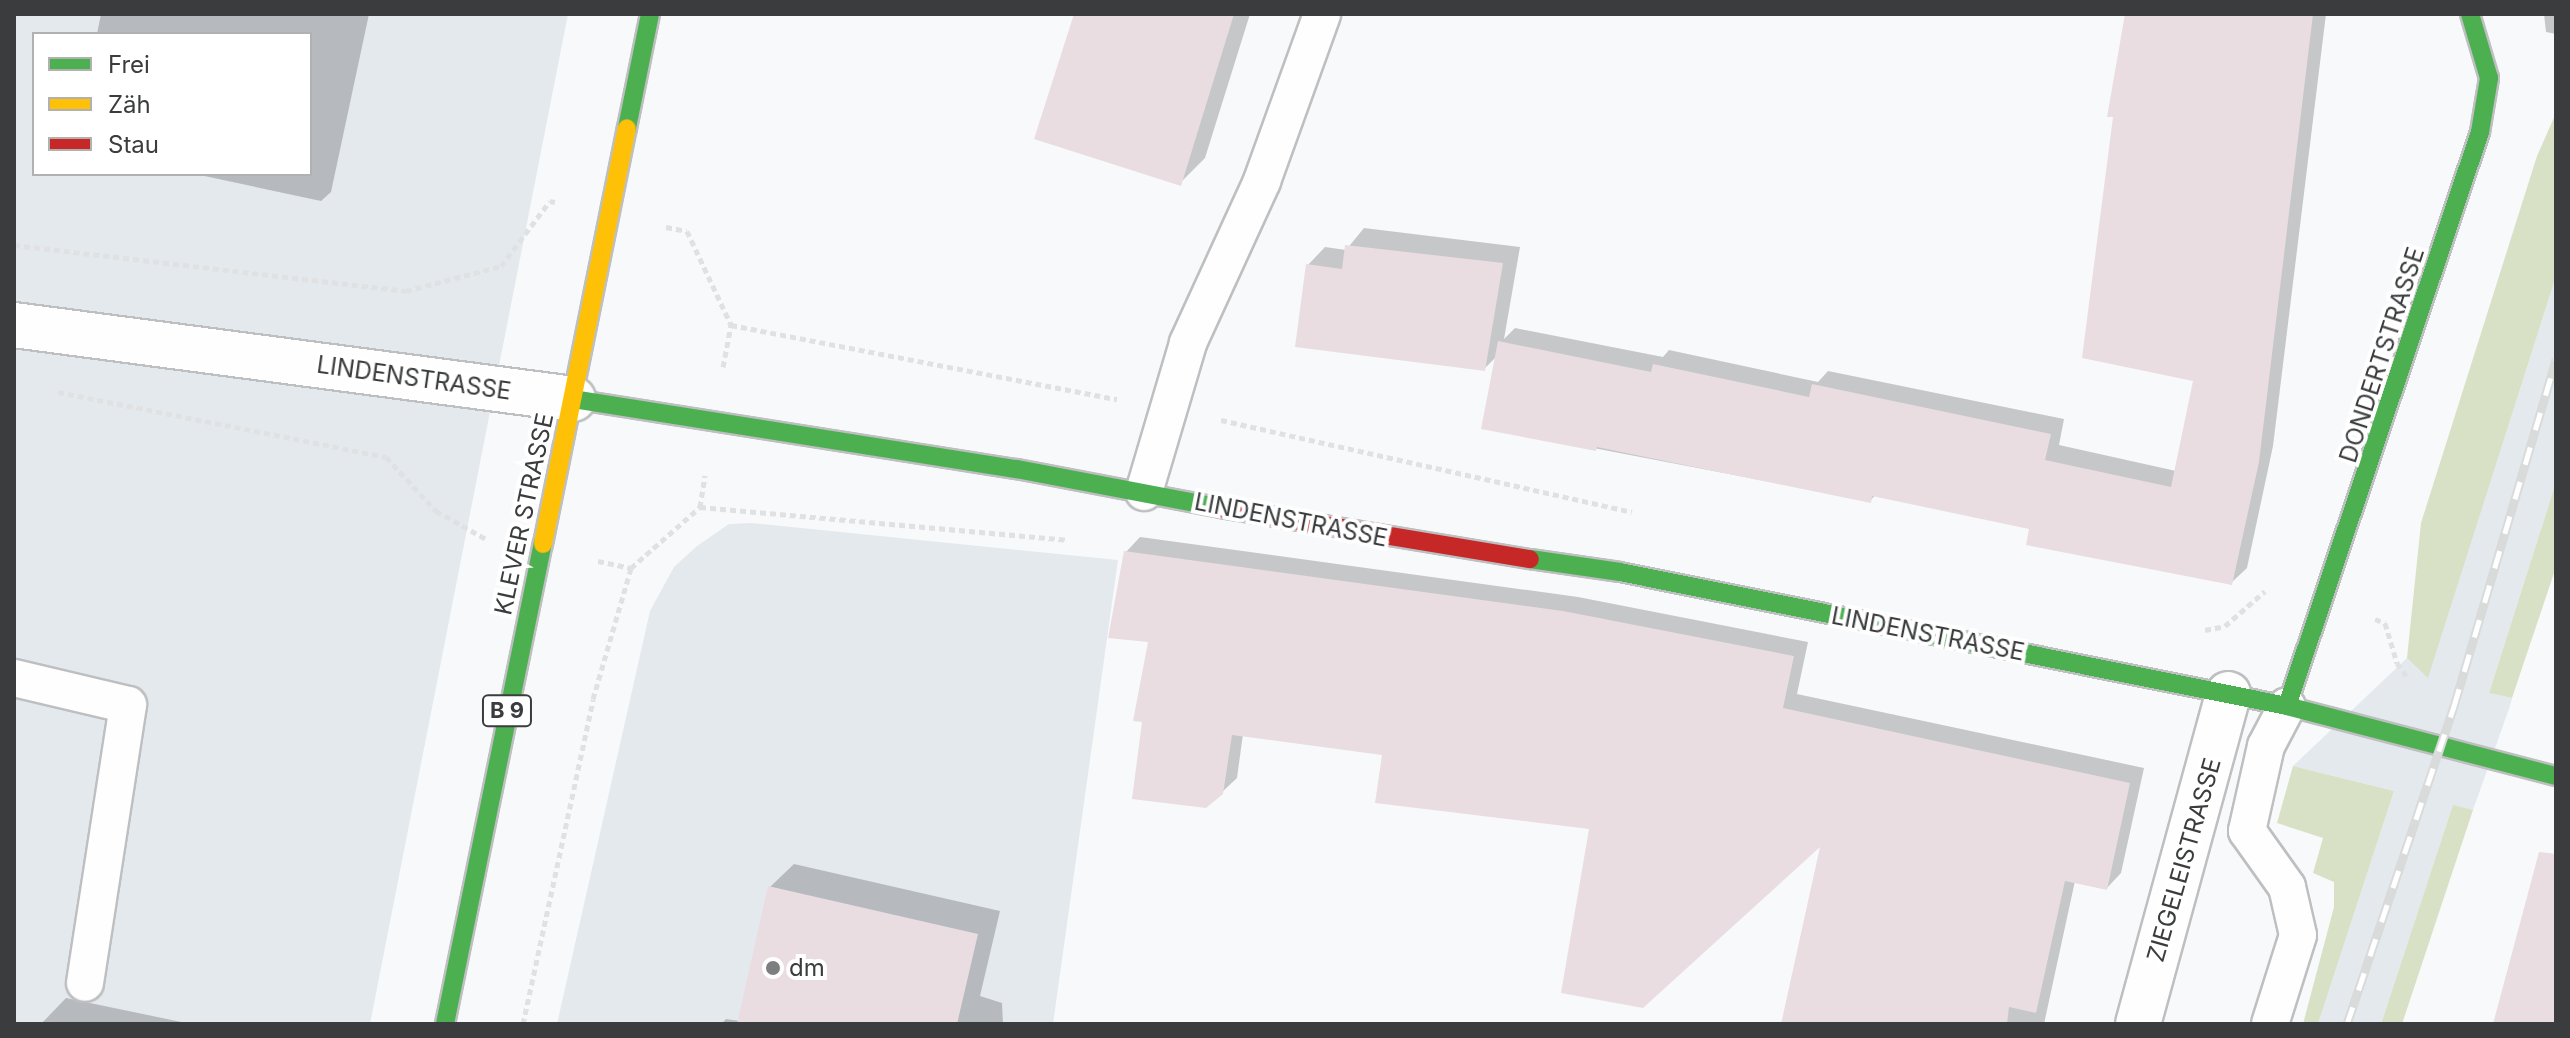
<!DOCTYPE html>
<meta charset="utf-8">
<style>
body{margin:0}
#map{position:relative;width:2570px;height:1038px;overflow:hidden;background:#f8f9fb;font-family:Inter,sans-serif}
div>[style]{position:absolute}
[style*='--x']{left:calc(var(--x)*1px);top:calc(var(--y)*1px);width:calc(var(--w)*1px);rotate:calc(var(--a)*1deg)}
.built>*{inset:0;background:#e4e9ee}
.green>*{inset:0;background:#d8e1c5}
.shadow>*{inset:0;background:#0003}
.building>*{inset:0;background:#e9dde1}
.path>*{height:5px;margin-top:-2.5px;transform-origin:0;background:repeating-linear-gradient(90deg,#e0e1e2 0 6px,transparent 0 10px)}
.roads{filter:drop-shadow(2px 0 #bebfc1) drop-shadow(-2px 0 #bebfc1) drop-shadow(0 2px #bebfc1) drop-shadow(0 -2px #bebfc1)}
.lane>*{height:36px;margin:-18px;padding:0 18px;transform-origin:18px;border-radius:18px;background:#fefefe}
.street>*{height:44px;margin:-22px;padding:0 22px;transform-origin:22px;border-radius:22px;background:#fefefe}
.fast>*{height:18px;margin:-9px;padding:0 9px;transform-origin:9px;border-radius:9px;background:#4caf50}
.slow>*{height:18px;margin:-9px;padding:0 9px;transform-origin:9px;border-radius:9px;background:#ffc107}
.jam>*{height:18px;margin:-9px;padding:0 9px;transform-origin:9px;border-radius:9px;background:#c62828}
.rail>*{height:9px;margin-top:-4.5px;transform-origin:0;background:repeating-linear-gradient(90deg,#fff 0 18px,#d9dada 0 36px);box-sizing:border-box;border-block:2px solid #d9dada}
.dots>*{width:22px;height:22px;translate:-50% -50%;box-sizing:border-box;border:4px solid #fff;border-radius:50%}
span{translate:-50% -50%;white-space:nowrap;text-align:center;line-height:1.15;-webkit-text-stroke:8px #fff;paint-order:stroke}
.shield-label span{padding:2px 6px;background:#fff;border:2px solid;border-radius:6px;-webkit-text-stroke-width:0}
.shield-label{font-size:22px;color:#3b3c3d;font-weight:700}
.street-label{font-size:24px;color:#3b3c3d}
.poi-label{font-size:24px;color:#3b3c3d}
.left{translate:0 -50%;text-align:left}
.frame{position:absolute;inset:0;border:16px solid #3b3c3d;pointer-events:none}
.legend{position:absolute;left:32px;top:32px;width:280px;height:144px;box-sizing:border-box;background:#fff;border:2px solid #b1b1b1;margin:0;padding:10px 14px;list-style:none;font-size:24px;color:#3b3c3d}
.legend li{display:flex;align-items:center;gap:16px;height:40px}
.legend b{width:40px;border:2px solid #b1b1b1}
</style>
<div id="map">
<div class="built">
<div style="clip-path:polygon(evenodd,14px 14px,568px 14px,370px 1024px,14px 1024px,14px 14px,34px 34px,310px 34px,310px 174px,34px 174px,34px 34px)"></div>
<div style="clip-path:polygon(2556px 276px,2556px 482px,2489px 693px,2512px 698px,2510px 706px,2473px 810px,2453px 806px,2381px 1024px,2318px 1024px,2394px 791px,2293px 766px,2407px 658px,2428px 677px)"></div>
<div style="clip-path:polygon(751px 523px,1118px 560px,1053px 1024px,557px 1024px,650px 611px,674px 567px,697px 546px,729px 524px)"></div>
</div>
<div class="green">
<div style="clip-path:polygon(2556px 113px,2556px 276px,2428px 678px,2407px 658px,2421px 523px,2537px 156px)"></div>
<div style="clip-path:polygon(2556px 482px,2556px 567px,2512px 698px,2489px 693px)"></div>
<div style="clip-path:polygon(2293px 766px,2394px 791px,2318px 1024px,2303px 1024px,2334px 907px,2334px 882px,2313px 873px,2323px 838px,2277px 823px)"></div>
<div style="clip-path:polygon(2453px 805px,2473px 810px,2402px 1024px,2381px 1024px)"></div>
</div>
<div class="shadow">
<div style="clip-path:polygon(101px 14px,369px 14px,331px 192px,321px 201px,195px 174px,310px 174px,310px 34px,97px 34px)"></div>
<div style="clip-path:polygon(1076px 14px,1250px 14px,1205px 158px,1180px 183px)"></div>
<div style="clip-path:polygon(2127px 14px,2326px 14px,2273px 446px,2247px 568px,2232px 582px,2032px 528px,1876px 494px,1870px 501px,1483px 427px,1497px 356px,1484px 369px,1308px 265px,1325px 247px,1346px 250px,1364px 228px,1520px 247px,1504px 339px,1515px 328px,1663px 357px,1669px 350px,1818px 382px,1828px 371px,2064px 419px,2059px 445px,2176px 471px,2196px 380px)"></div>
<div style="clip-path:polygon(2544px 14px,2556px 14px,2556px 34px,2546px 32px)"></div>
<div style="clip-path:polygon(1140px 537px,1578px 597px,1808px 642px,1797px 694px,2144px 768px,2121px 873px,2107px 888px,2075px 881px,2044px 1024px,1783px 1024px,1823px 842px,1591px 828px,1384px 753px,1243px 734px,1237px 778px,1221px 793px,1144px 720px,1150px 640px,1126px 552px)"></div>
<div style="clip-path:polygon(794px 864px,1000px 911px,980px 996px,1002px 1003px,1003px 1024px,721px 1024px,726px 1019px,740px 1021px,770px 887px)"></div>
<div style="clip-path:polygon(66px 998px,191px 1024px,41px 1024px)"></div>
</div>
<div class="building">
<div style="clip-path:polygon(1074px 14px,1234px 14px,1181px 186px,1034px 139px)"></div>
<div style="clip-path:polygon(2125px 14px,2313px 14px,2259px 462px,2232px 585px,2026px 545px,2029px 529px,1872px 496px,1871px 503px,1597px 447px,1596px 451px,1481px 429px,1498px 341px,1651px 372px,1653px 364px,1809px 397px,1812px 384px,2051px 434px,2045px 460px,2171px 487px,2193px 381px,2082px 358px,2113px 117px,2107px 117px)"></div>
<div style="clip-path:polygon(1345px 245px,1503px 263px,1485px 371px,1295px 347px,1306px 264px,1342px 269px)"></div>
<div style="clip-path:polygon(1124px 551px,1563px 611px,1794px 656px,1783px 708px,2130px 783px,2107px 890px,2065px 881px,2036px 1013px,2009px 1007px,2007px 1024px,1781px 1024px,1820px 847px,1643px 1008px,1561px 993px,1589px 829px,1375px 803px,1382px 755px,1232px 735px,1223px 794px,1206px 808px,1132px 799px,1142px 722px,1133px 721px,1148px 642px,1108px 638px)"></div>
<div style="clip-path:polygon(2539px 852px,2556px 854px,2556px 1024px,2493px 1024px)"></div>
<div style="clip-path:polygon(768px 886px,978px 934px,957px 1024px,737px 1024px)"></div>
</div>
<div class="path">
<div style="--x:666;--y:227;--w:21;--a:11"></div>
<div style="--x:687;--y:231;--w:104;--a:64.9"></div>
<div style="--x:731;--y:325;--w:393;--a:10.9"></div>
<div style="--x:14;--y:245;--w:395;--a:6.7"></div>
<div style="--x:406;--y:291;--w:98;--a:-14.7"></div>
<div style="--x:501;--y:266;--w:81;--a:-53"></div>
<div style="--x:550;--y:201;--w:5;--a:11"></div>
<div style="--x:723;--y:367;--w:43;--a:-79.2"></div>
<div style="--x:58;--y:392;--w:334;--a:11.2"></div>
<div style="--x:386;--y:457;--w:74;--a:47.2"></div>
<div style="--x:436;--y:511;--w:57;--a:29.2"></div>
<div style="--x:1221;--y:420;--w:421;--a:12.6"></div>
<div style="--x:700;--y:507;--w:32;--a:-81"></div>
<div style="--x:598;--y:561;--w:34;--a:12"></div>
<div style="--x:631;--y:568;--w:92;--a:-41.5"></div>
<div style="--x:700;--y:507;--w:368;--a:5.1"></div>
<div style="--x:2375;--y:619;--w:11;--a:22"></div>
<div style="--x:2385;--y:623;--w:42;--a:73.3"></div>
<div style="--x:2397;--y:663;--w:17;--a:54"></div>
<div style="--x:2205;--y:630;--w:20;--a:-11"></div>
<div style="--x:2225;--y:626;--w:53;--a:-41.2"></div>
<div style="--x:523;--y:1024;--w:332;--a:-77.8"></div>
<div style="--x:593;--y:699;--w:136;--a:-73.8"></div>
</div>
<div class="roads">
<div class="lane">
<div style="--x:1144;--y:492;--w:155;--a:-73.5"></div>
<div style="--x:1188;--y:343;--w:178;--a:-65.4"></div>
<div style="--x:1262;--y:181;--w:177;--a:-70.2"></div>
<div style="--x:14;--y:678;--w:117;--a:13.3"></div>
<div style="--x:128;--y:705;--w:281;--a:98.8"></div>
<div style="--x:2270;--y:1024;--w:93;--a:-72.5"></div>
<div style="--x:2298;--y:935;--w:49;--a:-102.9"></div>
<div style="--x:2287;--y:887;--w:69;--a:-125.5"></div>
<div style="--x:2247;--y:831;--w:87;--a:-77.4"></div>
<div style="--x:2266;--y:746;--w:45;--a:-62.3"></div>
</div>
<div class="street">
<div style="--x:14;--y:325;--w:564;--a:7.54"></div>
<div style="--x:2138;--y:1024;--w:342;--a:-74.7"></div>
</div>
<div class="fast">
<div style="--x:627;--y:128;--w:116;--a:-78.6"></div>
<div style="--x:573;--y:399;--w:449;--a:9"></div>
<div style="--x:1017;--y:469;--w:208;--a:10.8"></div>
<div style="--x:1530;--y:559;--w:91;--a:8.2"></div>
<div style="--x:1620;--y:572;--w:680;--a:11.36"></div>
<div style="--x:2287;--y:706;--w:278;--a:14.6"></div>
<div style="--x:2287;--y:706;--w:606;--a:-71.42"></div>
<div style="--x:2480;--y:132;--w:55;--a:-80.5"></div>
<div style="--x:2489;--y:78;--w:67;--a:-106.5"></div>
<div style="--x:445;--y:1024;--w:490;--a:-78.5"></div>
</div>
<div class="slow">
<div style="--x:543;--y:544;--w:424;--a:-78.6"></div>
</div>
<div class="jam">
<div style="--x:1221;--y:508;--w:313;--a:9.4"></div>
</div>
</div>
<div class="rail">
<div style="--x:2347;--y:1024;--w:336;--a:-71.4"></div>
<div style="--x:2454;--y:706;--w:362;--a:-73.6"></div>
</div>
<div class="dots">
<div style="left:773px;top:968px;background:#7d7e80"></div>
</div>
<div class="shield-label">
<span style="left:507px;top:711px">B 9</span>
</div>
<div class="street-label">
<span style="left:2382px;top:355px;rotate:-72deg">DONDERTSTRASSE</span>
<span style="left:414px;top:378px;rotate:8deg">LINDENSTRASSE</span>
<span style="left:524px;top:514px;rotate:-78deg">KLEVER STRASSE</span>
<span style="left:1291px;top:520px;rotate:11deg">LINDENSTRASSE</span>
<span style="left:1928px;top:634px;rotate:11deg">LINDENSTRASSE</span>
<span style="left:2184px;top:860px;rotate:-74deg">ZIEGELEISTRASSE</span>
</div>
<div class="poi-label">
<span class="left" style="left:789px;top:968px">dm</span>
</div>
<div class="frame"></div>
<ul class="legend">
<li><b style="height:10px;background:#4caf50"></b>Frei</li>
<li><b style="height:10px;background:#ffc107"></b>Zäh</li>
<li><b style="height:10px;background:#c62828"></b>Stau</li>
</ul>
</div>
